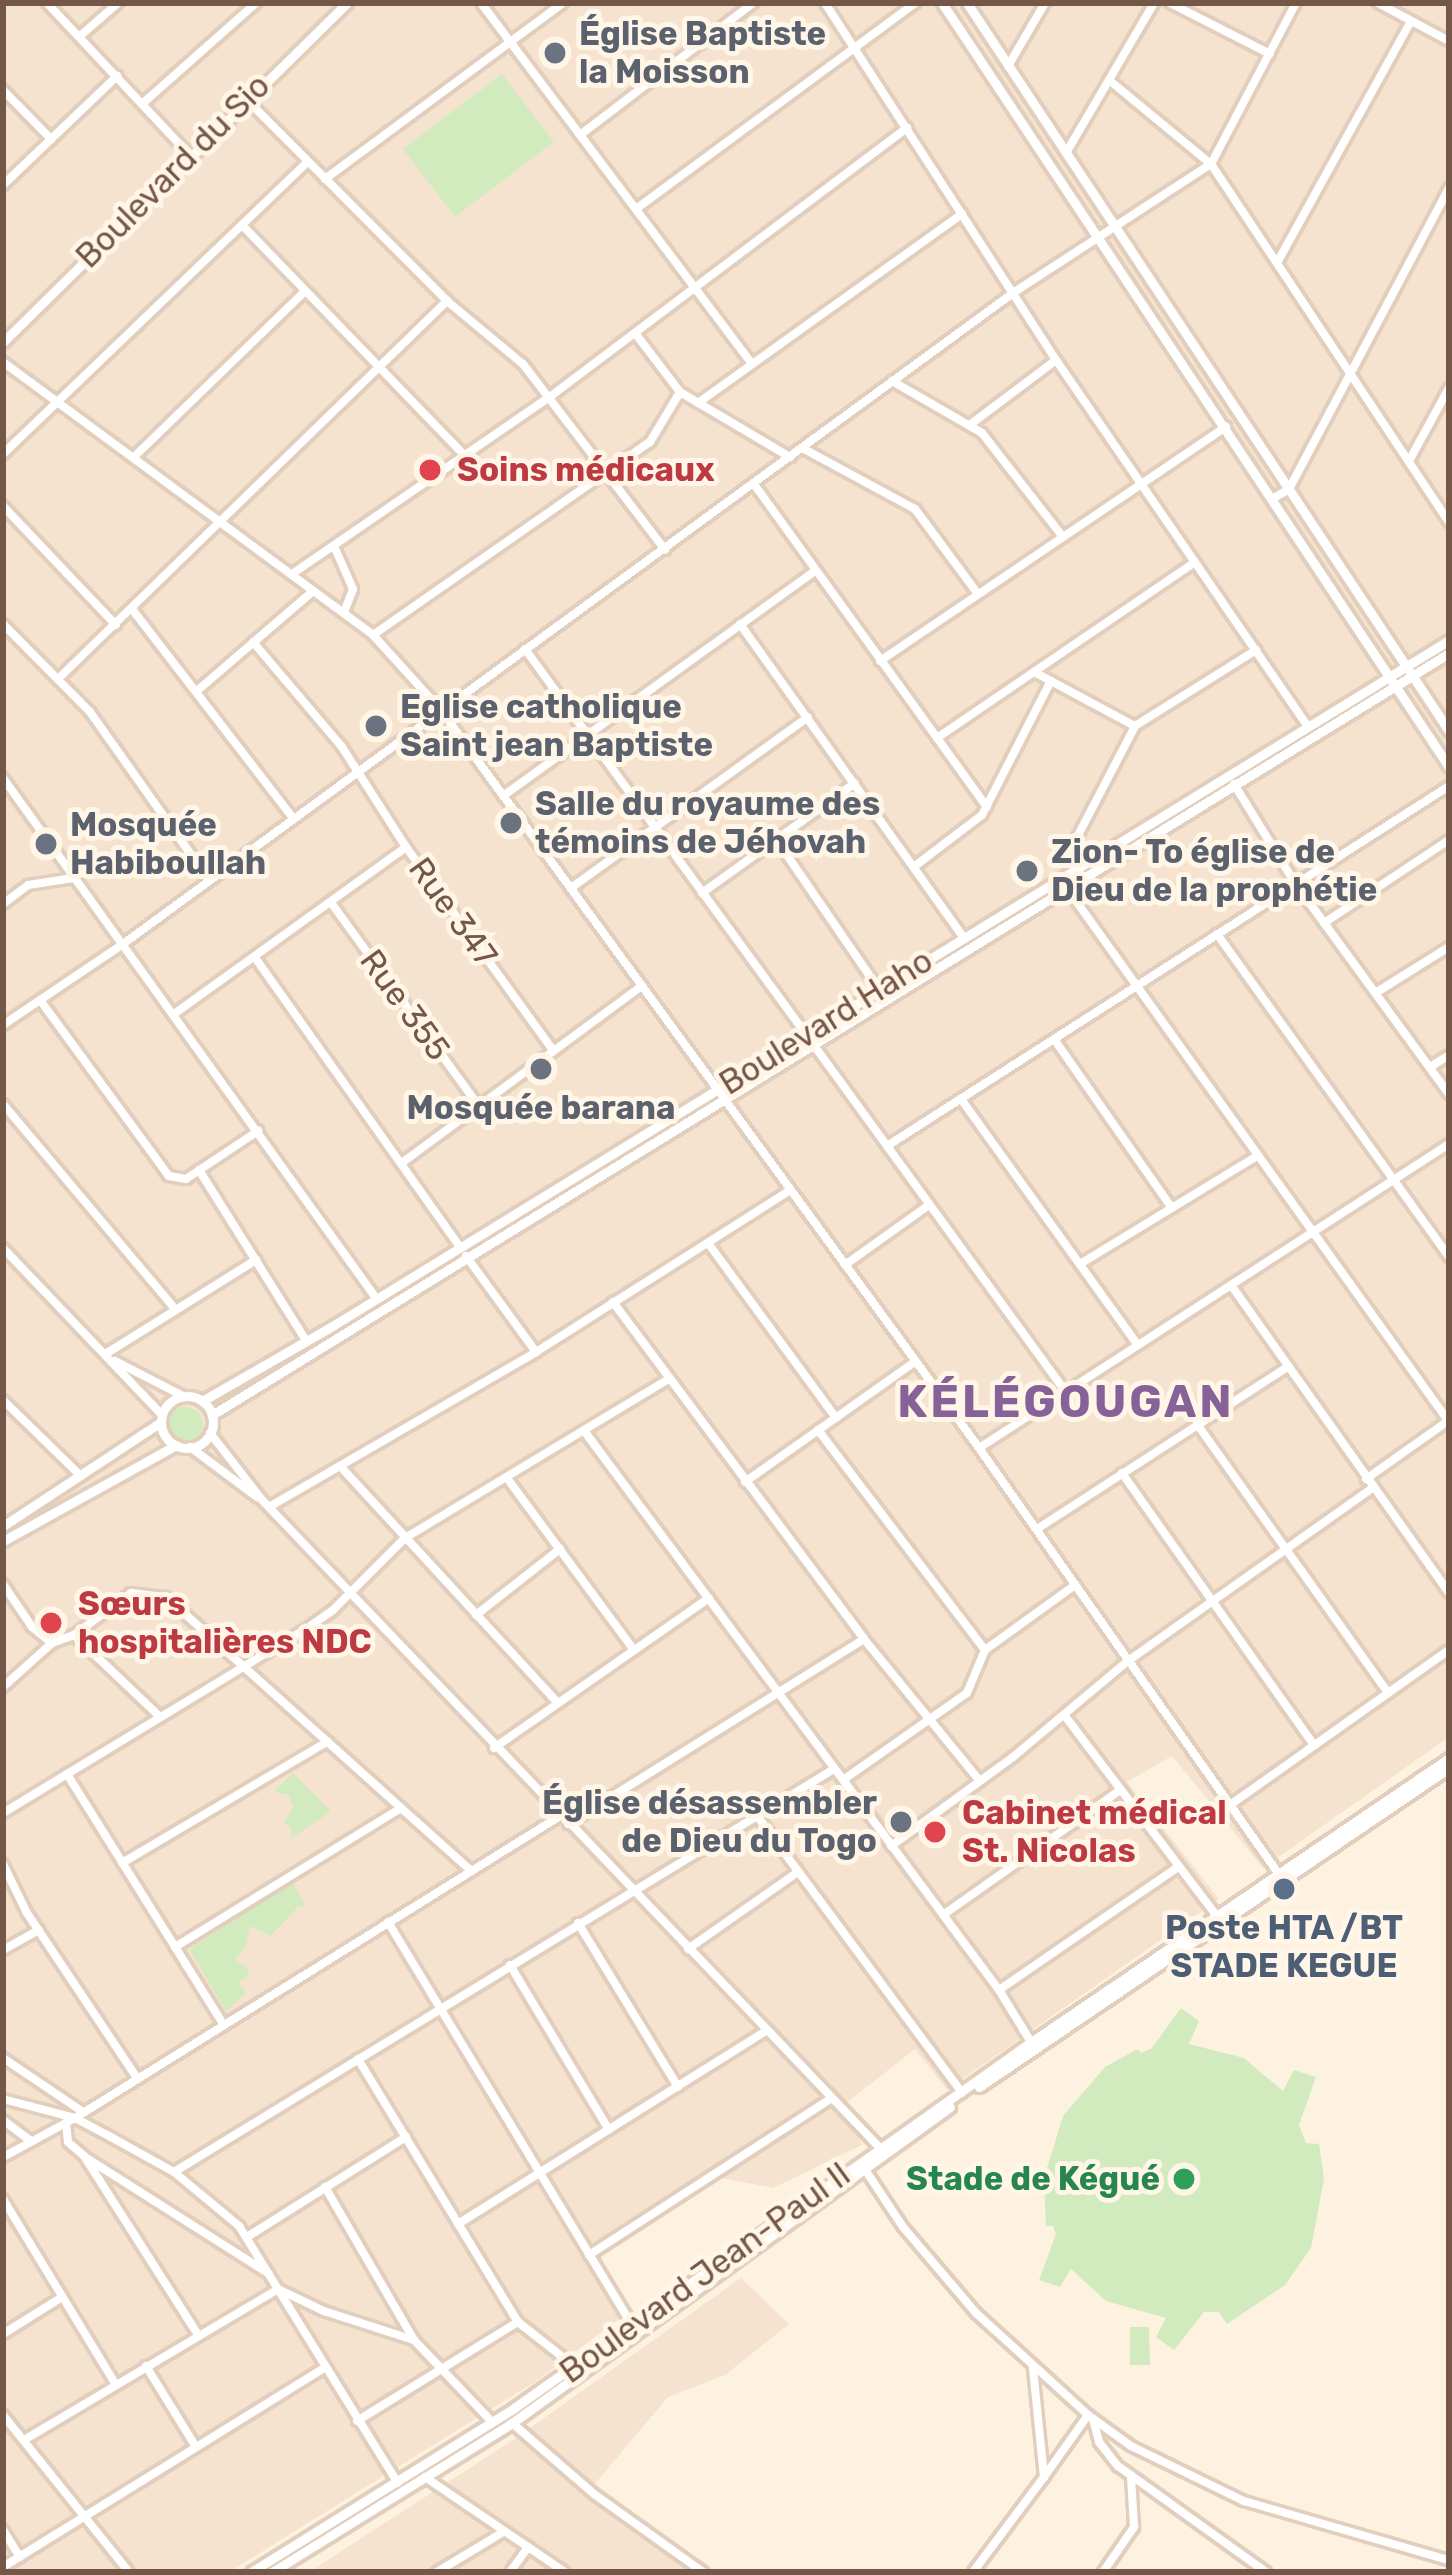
<!DOCTYPE html>
<meta charset="utf-8">
<style>
body{margin:0}
#map{position:relative;width:1452px;height:2575px;overflow:hidden;background:#fdf2e0;font-family:Rubik,sans-serif}
div>[style]{position:absolute}
[style*='--x']{left:calc(var(--x)*1px);top:calc(var(--y)*1px);width:calc(var(--w)*1px);rotate:calc(var(--a)*1deg)}
.residential>*{inset:0;background:#f5e3cf}
.green>*{inset:0;background:#d1ebbf}
.round{border-radius:50%}
.roads{filter:drop-shadow(3px 0 #e1cebc) drop-shadow(-3px 0 #e1cebc) drop-shadow(0 3px #e1cebc) drop-shadow(0 -3px #e1cebc)}
.street>*{height:8px;margin:-4px;padding:0 4px;transform-origin:4px;border-radius:4px;background:#fff}
.secondary>*{height:9px;margin:-4.5px;padding:0 4.5px;transform-origin:4.5px;border-radius:4.5px;background:#fff}
.secondary>.ring{margin:-4.5px;padding:0;box-sizing:content-box;background:none;border:9px solid #fff;border-radius:50%}
.dots>*{width:33px;height:33px;translate:-50% -50%;box-sizing:border-box;border:6px solid #fff6e8;border-radius:50%}
span{translate:-50% -50%;white-space:nowrap;text-align:center;line-height:1.15;-webkit-text-stroke:10px #fff6e8;paint-order:stroke}
.worship-label{font-size:33px;color:#5b616d;font-weight:700}
.left{translate:0 -50%;text-align:left}
.right{translate:-100% -50%;text-align:right}
.street-label{font-size:33px;color:#755747}
.health-label{font-size:33px;color:#be3a42;font-weight:700}
.service-label{font-size:33px;color:#4e5e75;font-weight:700}
.leisure-label{font-size:33px;color:#27864d;font-weight:700}
.district-label{font-size:45px;color:#866299;font-weight:700;letter-spacing:3px}
.frame{position:absolute;inset:0;border:6px solid #755747;pointer-events:none}
</style>
<div id="map">
<div class="residential">
<div style="clip-path:polygon(3px 3px,1449px 3px,1449px 1737px,1263px 1868px,1172px 1756px,1127px 1782px,1219px 1899px,947px 2090px,915px 2049px,846px 2103px,862px 2145px,773px 2188px,701px 2174px,591px 2244px,623px 2316px,538px 2380px,229px 2572px,3px 2572px)"></div>
<div style="clip-path:polygon(741px 2278px,789px 2324px,725px 2375px,668px 2397px,588px 2492px,700px 2572px,309px 2572px,513px 2440px)"></div>
</div>
<div class="green">
<div style="clip-path:polygon(502px 74px,554px 142px,455px 217px,403px 149px)"></div>
<div class="round" style="left:167px;top:1407px;width:36px;height:36px"></div>
<div style="clip-path:polygon(293px 1773px,331px 1811px,291px 1839px,291px 1828px,284px 1823px,293px 1808px,289px 1795px,274px 1791px)"></div>
<div style="clip-path:polygon(292px 1882px,306px 1906px,298px 1907px,271px 1936px,250px 1926px,246px 1946px,235px 1959px,248px 1969px,249px 1975px,238px 1983px,246px 1993px,226px 2011px,189px 1949px)"></div>
<div style="clip-path:polygon(1181px 2008px,1199px 2021px,1189px 2044px,1244px 2058px,1283px 2091px,1294px 2070px,1316px 2077px,1299px 2125px,1306px 2143px,1319px 2144px,1324px 2179px,1311px 2248px,1285px 2285px,1227px 2324px,1219px 2312px,1204px 2312px,1174px 2350px,1156px 2337px,1166px 2318px,1106px 2301px,1071px 2269px,1060px 2287px,1039px 2280px,1056px 2234px,1053px 2226px,1046px 2226px,1044px 2178px,1063px 2116px,1105px 2067px,1138px 2049px,1141px 2053px,1152px 2048px)"></div>
<div style="clip-path:polygon(1130px 2327px,1149px 2327px,1150px 2365px,1130px 2365px)"></div>
</div>
<div class="roads">
<div class="street">
<div style="--x:47;--y:3;--w:207;--a:46.8"></div>
<div style="--x:481;--y:3;--w:450;--a:53.1"></div>
<div style="--x:825;--y:3;--w:425;--a:57.1"></div>
<div style="--x:1056;--y:360;--w:444;--a:55.5"></div>
<div style="--x:1170;--y:3;--w:112;--a:27"></div>
<div style="--x:1378;--y:3;--w:81;--a:28.2"></div>
<div style="--x:80;--y:36;--w:50;--a:-41"></div>
<div style="--x:1008;--y:66;--w:73;--a:-59.6"></div>
<div style="--x:1109;--y:80;--w:132;--a:39.5"></div>
<div style="--x:1211;--y:164;--w:430;--a:56.4"></div>
<div style="--x:3;--y:90;--w:69;--a:45.6"></div>
<div style="--x:246;--y:99;--w:285;--a:45.1"></div>
<div style="--x:447;--y:301;--w:99;--a:39.7"></div>
<div style="--x:523;--y:364;--w:234;--a:52.6"></div>
<div style="--x:143;--y:103;--w:151;--a:-41.5"></div>
<div style="--x:580;--y:135;--w:218;--a:-37.3"></div>
<div style="--x:1066;--y:153;--w:174;--a:-59.6"></div>
<div style="--x:325;--y:179;--w:296;--a:-36.5"></div>
<div style="--x:3;--y:185;--w:158;--a:-43.7"></div>
<div style="--x:636;--y:209;--w:347;--a:-36.4"></div>
<div style="--x:242;--y:225;--w:318;--a:46"></div>
<div style="--x:1278;--y:261;--w:274;--a:-61"></div>
<div style="--x:635;--y:333;--w:74;--a:52.7"></div>
<div style="--x:680;--y:392;--w:128;--a:30.6"></div>
<div style="--x:3;--y:362;--w:460;--a:36.4"></div>
<div style="--x:373;--y:635;--w:100;--a:47.8"></div>
<div style="--x:440;--y:709;--w:915;--a:53.89"></div>
<div style="--x:979;--y:1448;--w:520;--a:54.87"></div>
<div style="--x:892;--y:381;--w:104;--a:30"></div>
<div style="--x:982;--y:433;--w:132;--a:52.1"></div>
<div style="--x:698;--y:403;--w:325;--a:-35.6"></div>
<div style="--x:971;--y:424;--w:106;--a:-37"></div>
<div style="--x:802;--y:448;--w:128;--a:28.4"></div>
<div style="--x:915;--y:509;--w:106;--a:53.5"></div>
<div style="--x:3;--y:454;--w:422;--a:-43.8"></div>
<div style="--x:136;--y:455;--w:235;--a:-44.1"></div>
<div style="--x:1409;--y:461;--w:83;--a:-61.3"></div>
<div style="--x:754;--y:484;--w:398;--a:54.2"></div>
<div style="--x:1272;--y:499;--w:20;--a:-30"></div>
<div style="--x:1289;--y:489;--w:341;--a:-62"></div>
<div style="--x:3;--y:506;--w:164;--a:46.5"></div>
<div style="--x:334;--y:546;--w:47;--a:66.2"></div>
<div style="--x:353;--y:589;--w:26;--a:111"></div>
<div style="--x:292;--y:574;--w:314;--a:-34.5"></div>
<div style="--x:551;--y:396;--w:446;--a:-37"></div>
<div style="--x:132;--y:609;--w:262;--a:52.4"></div>
<div style="--x:3;--y:624;--w:124;--a:45.3"></div>
<div style="--x:90;--y:712;--w:206;--a:54.7"></div>
<div style="--x:740;--y:624;--w:387;--a:54.5"></div>
<div style="--x:373;--y:635;--w:338;--a:-34.9"></div>
<div style="--x:650;--y:442;--w:58;--a:-59"></div>
<div style="--x:253;--y:642;--w:138;--a:49.7"></div>
<div style="--x:342;--y:747;--w:119;--a:57.4"></div>
<div style="--x:406;--y:847;--w:251;--a:54.1"></div>
<div style="--x:525;--y:649;--w:477;--a:53.9"></div>
<div style="--x:880;--y:661;--w:418;--a:-34.1"></div>
<div style="--x:1036;--y:673;--w:112;--a:28.2"></div>
<div style="--x:60;--y:677;--w:540;--a:-44.17"></div>
<div style="--x:198;--y:690;--w:152;--a:-40.7"></div>
<div style="--x:937;--y:738;--w:312;--a:-34.3"></div>
<div style="--x:3;--y:778;--w:640;--a:54.35"></div>
<div style="--x:1234;--y:784;--w:116;--a:58.4"></div>
<div style="--x:1295;--y:883;--w:261;--a:53.9"></div>
<div style="--x:503;--y:796;--w:385;--a:-35.8"></div>
<div style="--x:776;--y:839;--w:184;--a:55.6"></div>
<div style="--x:1082;--y:865;--w:25;--a:-106"></div>
<div style="--x:1075;--y:841;--w:130;--a:-62.4"></div>
<div style="--x:1135;--y:726;--w:143;--a:-32.1"></div>
<div style="--x:915;--y:866;--w:84;--a:-37.3"></div>
<div style="--x:982;--y:815;--w:151;--a:-62.8"></div>
<div style="--x:1066;--y:887;--w:658;--a:54.4"></div>
<div style="--x:571;--y:888;--w:292;--a:-35.8"></div>
<div style="--x:702;--y:893;--w:188;--a:-35.7"></div>
<div style="--x:3;--y:904;--w:31;--a:-37"></div>
<div style="--x:28;--y:885;--w:46;--a:-8.8"></div>
<div style="--x:332;--y:904;--w:250;--a:54"></div>
<div style="--x:1324;--y:923;--w:150;--a:-33.6"></div>
<div style="--x:1217;--y:934;--w:398;--a:54.3"></div>
<div style="--x:256;--y:959;--w:352;--a:54.7"></div>
<div style="--x:1377;--y:992;--w:85;--a:-32"></div>
<div style="--x:40;--y:1000;--w:218;--a:53.8"></div>
<div style="--x:169;--y:1176;--w:17;--a:10"></div>
<div style="--x:186;--y:1179;--w:87;--a:-33.7"></div>
<div style="--x:174;--y:1014;--w:286;--a:-35.7"></div>
<div style="--x:3;--y:1025;--w:145;--a:-34"></div>
<div style="--x:123;--y:944;--w:1103;--a:-36.18"></div>
<div style="--x:1013;--y:293;--w:236;--a:-33.1"></div>
<div style="--x:1211;--y:164;--w:182;--a:-62.2"></div>
<div style="--x:1054;--y:1039;--w:206;--a:55.1"></div>
<div style="--x:813;--y:1044;--w:430;--a:54"></div>
<div style="--x:1430;--y:1067;--w:22;--a:-32"></div>
<div style="--x:961;--y:1099;--w:303;--a:54.3"></div>
<div style="--x:3;--y:1104;--w:268;--a:50"></div>
<div style="--x:887;--y:1146;--w:667;--a:-32.64"></div>
<div style="--x:403;--y:1162;--w:297;--a:-36.4"></div>
<div style="--x:199;--y:1170;--w:203;--a:57.9"></div>
<div style="--x:708;--y:1243;--w:217;--a:53.8"></div>
<div style="--x:3;--y:1248;--w:231;--a:46.4"></div>
<div style="--x:466;--y:1256;--w:119;--a:53.9"></div>
<div style="--x:1080;--y:1264;--w:205;--a:-31.4"></div>
<div style="--x:845;--y:1265;--w:103;--a:-35.5"></div>
<div style="--x:1231;--y:1285;--w:377;--a:54.7"></div>
<div style="--x:613;--y:1302;--w:420;--a:53.3"></div>
<div style="--x:864;--y:1639;--w:183;--a:50.8"></div>
<div style="--x:107;--y:1353;--w:176;--a:-32"></div>
<div style="--x:115;--y:1361;--w:76;--a:27.2"></div>
<div style="--x:3;--y:1400;--w:109;--a:44.3"></div>
<div style="--x:1197;--y:1424;--w:330;--a:54.6"></div>
<div style="--x:818;--y:1430;--w:276;--a:52.8"></div>
<div style="--x:585;--y:1432;--w:695;--a:53.43"></div>
<div style="--x:999;--y:1990;--w:61;--a:58.4"></div>
<div style="--x:210;--y:1433;--w:86;--a:52.1"></div>
<div style="--x:263;--y:1501;--w:894;--a:46.36"></div>
<div style="--x:190;--y:1447;--w:84;--a:36.7"></div>
<div style="--x:979;--y:1448;--w:560;--a:-32.9"></div>
<div style="--x:340;--y:1466;--w:322;--a:47.4"></div>
<div style="--x:1122;--y:1473;--w:333;--a:54.8"></div>
<div style="--x:507;--y:1478;--w:214;--a:53.6"></div>
<div style="--x:1366;--y:1479;--w:100;--a:-35.3"></div>
<div style="--x:745;--y:1482;--w:209;--a:-35.3"></div>
<div style="--x:269;--y:1507;--w:309;--a:-30.1"></div>
<div style="--x:536;--y:1352;--w:301;--a:-32.5"></div>
<div style="--x:1037;--y:1529;--w:298;--a:-32.9"></div>
<div style="--x:3;--y:1584;--w:52;--a:56"></div>
<div style="--x:32;--y:1627;--w:26;--a:39"></div>
<div style="--x:52;--y:1643;--w:23;--a:-20"></div>
<div style="--x:74;--y:1635;--w:71;--a:-36.4"></div>
<div style="--x:131;--y:1593;--w:35;--a:7"></div>
<div style="--x:166;--y:1597;--w:410;--a:41.9"></div>
<div style="--x:476;--y:1615;--w:107;--a:-38.2"></div>
<div style="--x:74;--y:1635;--w:117;--a:43.6"></div>
<div style="--x:3;--y:1687;--w:64;--a:-41.9"></div>
<div style="--x:1065;--y:1716;--w:250;--a:52.8"></div>
<div style="--x:494;--y:1748;--w:262;--a:-34.9"></div>
<div style="--x:67;--y:1774;--w:295;--a:58"></div>
<div style="--x:843;--y:1780;--w:151;--a:-35.1"></div>
<div style="--x:967;--y:1693;--w:47;--a:-67.3"></div>
<div style="--x:985;--y:1650;--w:111;--a:-35.8"></div>
<div style="--x:1230;--y:1805;--w:268;--a:-35.3"></div>
<div style="--x:3;--y:1813;--w:354;--a:-31.3"></div>
<div style="--x:306;--y:1629;--w:32;--a:-35"></div>
<div style="--x:332;--y:1611;--w:103;--a:-45"></div>
<div style="--x:405;--y:1538;--w:308;--a:-31.1"></div>
<div style="--x:758;--y:1817;--w:343;--a:53.5"></div>
<div style="--x:568;--y:1824;--w:349;--a:-32"></div>
<div style="--x:891;--y:1846;--w:151;--a:-36.1"></div>
<div style="--x:1013;--y:1757;--w:150;--a:-39.9"></div>
<div style="--x:1128;--y:1661;--w:299;--a:-35.3"></div>
<div style="--x:122;--y:1863;--w:239;--a:-30.6"></div>
<div style="--x:3;--y:1864;--w:55;--a:63.9"></div>
<div style="--x:27;--y:1913;--w:198;--a:56.3"></div>
<div style="--x:943;--y:1915;--w:217;--a:-35.2"></div>
<div style="--x:388;--y:1922;--w:471;--a:58.8"></div>
<div style="--x:578;--y:1923;--w:192;--a:58.6"></div>
<div style="--x:175;--y:1947;--w:265;--a:-31.6"></div>
<div style="--x:688;--y:1949;--w:134;--a:-35"></div>
<div style="--x:3;--y:1950;--w:41;--a:-29.1"></div>
<div style="--x:510;--y:1965;--w:192;--a:59"></div>
<div style="--x:999;--y:1990;--w:217;--a:-34.5"></div>
<div style="--x:3;--y:2058;--w:97;--a:34"></div>
<div style="--x:358;--y:2059;--w:308;--a:58.7"></div>
<div style="--x:518;--y:2322;--w:71;--a:38.2"></div>
<div style="--x:3;--y:2099;--w:74;--a:14.8"></div>
<div style="--x:75;--y:2118;--w:38;--a:28"></div>
<div style="--x:109;--y:2136;--w:74;--a:29"></div>
<div style="--x:174;--y:2172;--w:85;--a:39.7"></div>
<div style="--x:239;--y:2226;--w:302;--a:58.3"></div>
<div style="--x:3;--y:2120;--w:34;--a:37"></div>
<div style="--x:66;--y:2123;--w:19;--a:84"></div>
<div style="--x:68;--y:2142;--w:23;--a:41"></div>
<div style="--x:85;--y:2157;--w:217;--a:32.4"></div>
<div style="--x:3;--y:2157;--w:82;--a:-28.4"></div>
<div style="--x:75;--y:2118;--w:571;--a:-31.91"></div>
<div style="--x:86;--y:2159;--w:209;--a:57.5"></div>
<div style="--x:862;--y:2165;--w:74;--a:56.5"></div>
<div style="--x:903;--y:2227;--w:113;--a:49.7"></div>
<div style="--x:976;--y:2313;--w:151;--a:42.3"></div>
<div style="--x:1088;--y:2415;--w:53;--a:35.8"></div>
<div style="--x:1131;--y:2446;--w:126;--a:26"></div>
<div style="--x:1244;--y:2501;--w:213;--a:16.1"></div>
<div style="--x:174;--y:2172;--w:773;--a:-31.41"></div>
<div style="--x:325;--y:2187;--w:177;--a:59.8"></div>
<div style="--x:414;--y:2340;--w:113;--a:46.4"></div>
<div style="--x:3;--y:2199;--w:218;--a:58.7"></div>
<div style="--x:458;--y:2224;--w:365;--a:-32.1"></div>
<div style="--x:247;--y:2237;--w:188;--a:-32.2"></div>
<div style="--x:589;--y:2255;--w:289;--a:-32.9"></div>
<div style="--x:3;--y:2334;--w:70;--a:-32.1"></div>
<div style="--x:146;--y:2366;--w:95;--a:58.3"></div>
<div style="--x:3;--y:2415;--w:201;--a:51.3"></div>
<div style="--x:1093;--y:2419;--w:24;--a:75"></div>
<div style="--x:1099;--y:2442;--w:31;--a:52"></div>
<div style="--x:1118;--y:2466;--w:182;--a:35.6"></div>
<div style="--x:357;--y:2421;--w:189;--a:-31.6"></div>
<div style="--x:512;--y:2423;--w:108;--a:40.9"></div>
<div style="--x:594;--y:2494;--w:134;--a:35.6"></div>
<div style="--x:24;--y:2440;--w:295;--a:-30.7"></div>
<div style="--x:278;--y:2289;--w:51;--a:25.6"></div>
<div style="--x:324;--y:2311;--w:95;--a:17.9"></div>
<div style="--x:425;--y:2477;--w:169;--a:34.2"></div>
<div style="--x:1044;--y:2477;--w:76;--a:-54.6"></div>
<div style="--x:3;--y:2530;--w:32;--a:58"></div>
<div style="--x:3;--y:2567;--w:378;--a:-31.8"></div>
<div style="--x:437;--y:2572;--w:79;--a:-31.1"></div>
<div style="--x:510;--y:2572;--w:31;--a:-54"></div>
<div style="--x:973;--y:2572;--w:119;--a:-53.2"></div>
<div style="--x:1044;--y:2477;--w:110;--a:-95.8"></div>
<div style="--x:1103;--y:2572;--w:55;--a:-55.4"></div>
<div style="--x:1134;--y:2527;--w:50;--a:-93.4"></div>
</div>
<div class="secondary">
<div style="--x:942;--y:3;--w:917;--a:56.43"></div>
<div style="--x:967;--y:3;--w:873;--a:56.49"></div>
<div style="--x:3;--y:342;--w:483;--a:-44.6"></div>
<div class="ring" style="left:161px;top:1396px;width:43px;height:43px"></div>
<div style="--x:202;--y:1401;--w:152;--a:-29.9"></div>
<div style="--x:334;--y:1325;--w:1309;--a:-31.56"></div>
<div style="--x:212;--y:1415;--w:1453;--a:-31.63"></div>
<div style="--x:3;--y:1526;--w:189;--a:-33.4"></div>
<div style="--x:3;--y:1541;--w:198;--a:-29"></div>
<div style="--x:979;--y:2087;--w:568;--a:-34.17"></div>
<div style="--x:251;--y:2572;--w:310;--a:-31.9"></div>
<div style="--x:514;--y:2408;--w:633;--a:-35.3"></div>
<div style="--x:1031;--y:2042;--w:505;--a:-34.19"></div>
<div style="--x:272;--y:2572;--w:282;--a:-31.8"></div>
<div style="--x:512;--y:2423;--w:540;--a:-35.81"></div>
</div>
</div>
<div class="dots">
<div style="left:555px;top:53px;background:#6b7280"></div>
<div style="left:430px;top:470px;background:#e0444e"></div>
<div style="left:376px;top:726px;background:#6b7280"></div>
<div style="left:511px;top:823px;background:#6b7280"></div>
<div style="left:46px;top:844px;background:#6b7280"></div>
<div style="left:1027px;top:871px;background:#6b7280"></div>
<div style="left:541px;top:1069px;background:#6b7280"></div>
<div style="left:51px;top:1623px;background:#e0444e"></div>
<div style="left:901px;top:1822px;background:#6b7280"></div>
<div style="left:935px;top:1832px;background:#e0444e"></div>
<div style="left:1284px;top:1889px;background:#5c6f8a"></div>
<div style="left:1184px;top:2179px;background:#2e9e5b"></div>
</div>
<div class="worship-label">
<span class="left" style="left:579px;top:53px">Église Baptiste<br>la Moisson</span>
<span class="left" style="left:400px;top:726px">Eglise catholique<br>Saint jean Baptiste</span>
<span class="left" style="left:535px;top:823px">Salle du royaume des<br>témoins de Jéhovah</span>
<span class="left" style="left:70px;top:844px">Mosquée<br>Habiboullah</span>
<span class="left" style="left:1051px;top:871px">Zion- To église de<br>Dieu de la prophétie</span>
<span style="left:541px;top:1108px">Mosquée barana</span>
<span class="right" style="left:877px;top:1822px">Église désassembler<br>de Dieu du Togo</span>
</div>
<div class="street-label">
<span style="left:173px;top:171px;rotate:-45deg">Boulevard du Sio</span>
<span style="left:453px;top:912px;rotate:54deg">Rue 347</span>
<span style="left:405px;top:1005px;rotate:54deg">Rue 355</span>
<span style="left:826px;top:1022px;rotate:-32deg">Boulevard Haho</span>
<span style="left:705px;top:2273px;rotate:-36deg">Boulevard Jean-Paul II</span>
</div>
<div class="health-label">
<span class="left" style="left:457px;top:470px">Soins médicaux</span>
<span class="left" style="left:78px;top:1623px">Sœurs<br>hospitalières NDC</span>
<span class="left" style="left:962px;top:1832px">Cabinet médical<br>St. Nicolas</span>
</div>
<div class="service-label">
<span style="left:1284px;top:1947px">Poste HTA /BT<br>STADE KEGUE</span>
</div>
<div class="leisure-label">
<span class="right" style="left:1160px;top:2179px">Stade de Kégué</span>
</div>
<div class="district-label">
<span style="left:1066px;top:1402px">KÉLÉGOUGAN</span>
</div>
<div class="frame"></div>
</div>
